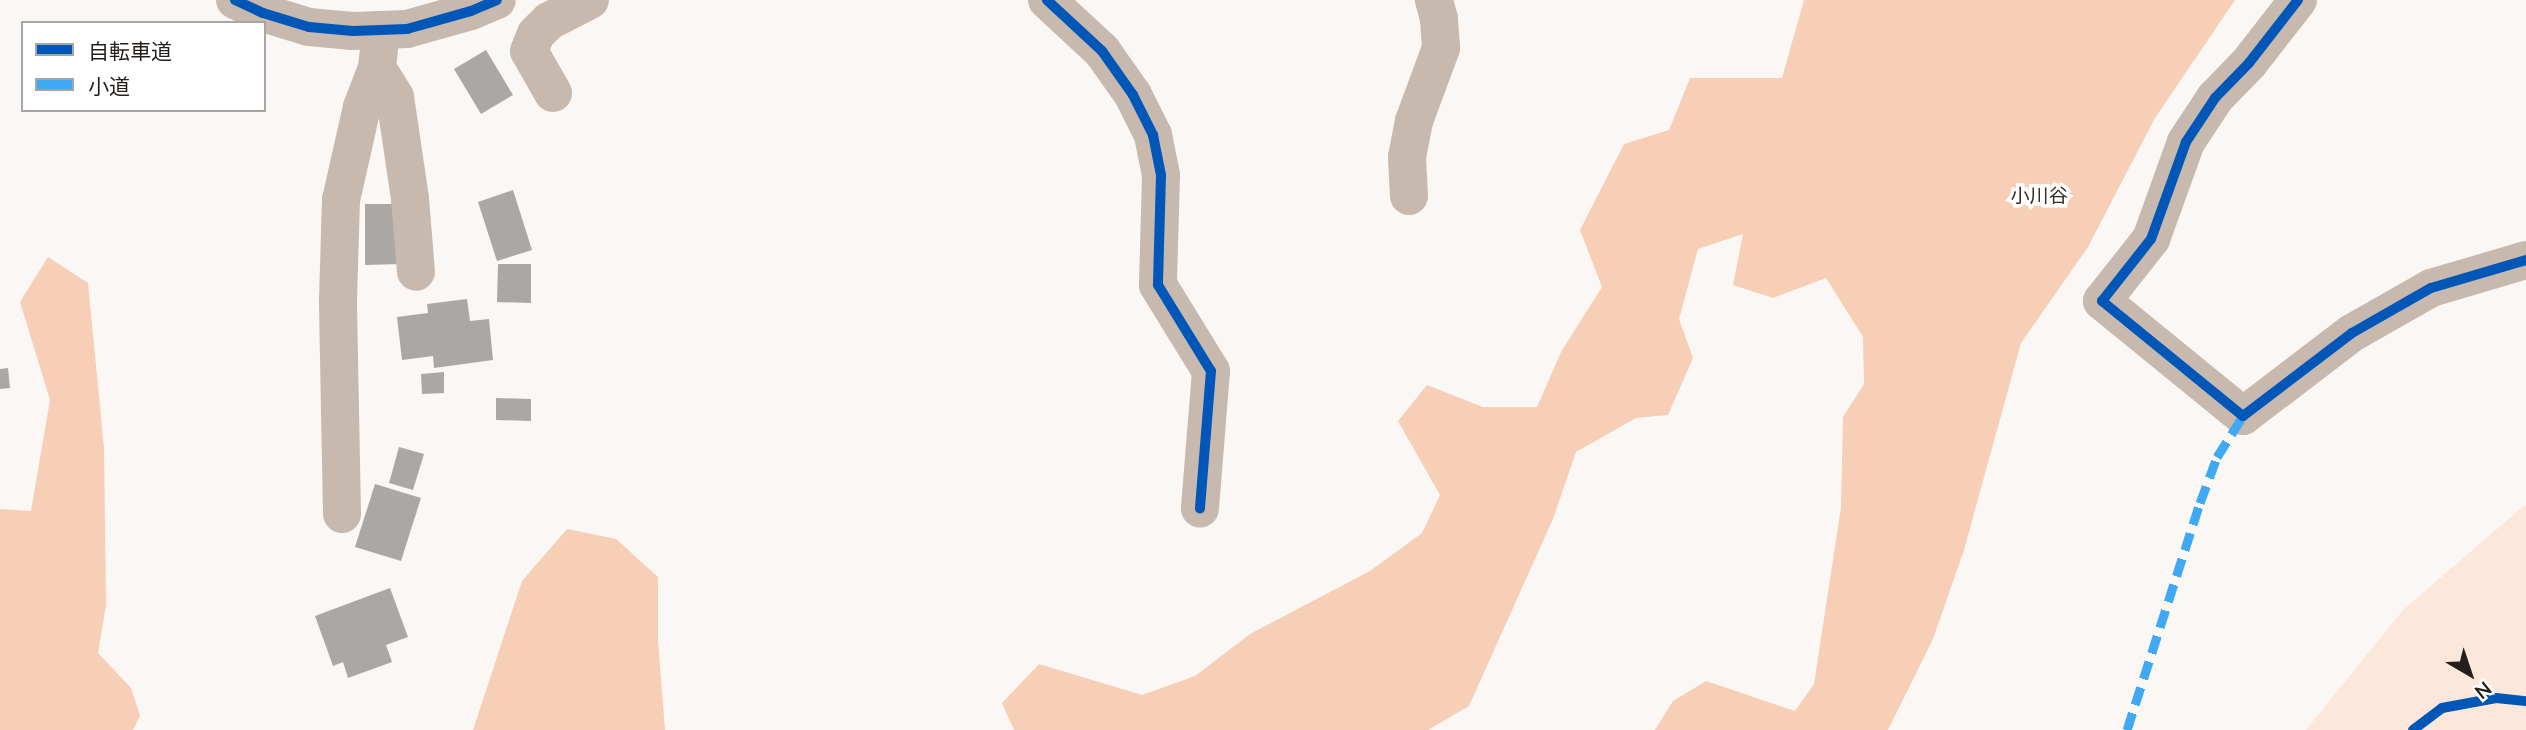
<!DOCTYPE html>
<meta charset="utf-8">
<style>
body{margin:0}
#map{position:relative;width:2526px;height:730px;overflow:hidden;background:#faf7f5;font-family:Lato,"Noto Sans JP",sans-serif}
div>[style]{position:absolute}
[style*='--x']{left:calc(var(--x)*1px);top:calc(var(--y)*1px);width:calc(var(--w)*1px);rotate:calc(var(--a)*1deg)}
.green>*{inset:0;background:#fce8db}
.forest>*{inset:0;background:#f6cfb6}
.building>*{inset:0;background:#aba7a4}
.minor>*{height:38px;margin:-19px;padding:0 19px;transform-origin:19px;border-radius:19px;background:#c8b9af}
.quiet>*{height:9px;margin-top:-4.5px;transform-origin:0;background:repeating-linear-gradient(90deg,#3fa9f5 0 18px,transparent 0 27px)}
.cycleway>*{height:10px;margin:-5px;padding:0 5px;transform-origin:5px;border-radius:5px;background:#0057b8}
span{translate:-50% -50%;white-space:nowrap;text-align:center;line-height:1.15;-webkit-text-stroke:7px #fff;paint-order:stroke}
.neighbourhood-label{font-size:19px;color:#362a22}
.legend{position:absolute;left:21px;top:21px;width:245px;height:91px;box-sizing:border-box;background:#fff;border:2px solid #a8a5a4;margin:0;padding:9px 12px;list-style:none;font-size:21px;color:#251f1b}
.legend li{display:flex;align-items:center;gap:14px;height:35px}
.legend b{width:35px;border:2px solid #a8a5a4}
.north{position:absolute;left:2435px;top:639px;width:70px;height:70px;-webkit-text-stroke:5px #fff;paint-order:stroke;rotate:141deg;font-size:19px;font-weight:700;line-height:28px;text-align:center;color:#251f1b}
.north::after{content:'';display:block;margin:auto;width:24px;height:32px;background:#251f1b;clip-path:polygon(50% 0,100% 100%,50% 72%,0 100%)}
</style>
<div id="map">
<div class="green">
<div style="clip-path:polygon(2526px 504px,2526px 730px,2306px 730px,2403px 610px)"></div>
</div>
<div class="forest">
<div style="clip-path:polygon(1804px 0,2235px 0,2155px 118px,2088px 247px,2021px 343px,1964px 550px,1933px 639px,1888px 730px,1655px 730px,1673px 701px,1706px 681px,1795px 711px,1814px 684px,1841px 507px,1843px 417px,1864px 384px,1863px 337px,1826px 278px,1773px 298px,1733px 285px,1743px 234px,1698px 249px,1679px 319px,1693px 358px,1668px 415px,1636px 418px,1576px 452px,1553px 519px,1469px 706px,1428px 730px,1014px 730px,1002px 703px,1039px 664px,1142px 695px,1195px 676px,1250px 634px,1370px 571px,1422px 533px,1440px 495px,1398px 421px,1427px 385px,1483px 407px,1537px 407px,1561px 352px,1602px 287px,1580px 230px,1624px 144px,1669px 130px,1690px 78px,1782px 78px)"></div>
<div style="clip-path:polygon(48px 257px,88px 283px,104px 448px,106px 605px,98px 653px,131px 688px,140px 716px,133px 730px,0 730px,0 509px,31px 511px,50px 400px,20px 302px)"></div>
<div style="clip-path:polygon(567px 529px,616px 539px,658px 577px,658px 640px,665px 730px,473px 730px,522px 581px)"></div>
</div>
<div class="building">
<div style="clip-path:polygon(486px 50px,513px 95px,481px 114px,454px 69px)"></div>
<div style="clip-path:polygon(513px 190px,532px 250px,497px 261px,478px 202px)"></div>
<div style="clip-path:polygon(365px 204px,400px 204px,401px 264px,365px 265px)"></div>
<div style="clip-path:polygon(498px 264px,531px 264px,531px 303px,497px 302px)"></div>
<div style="clip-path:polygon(467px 299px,470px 321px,489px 319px,493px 360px,434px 368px,433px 356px,402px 360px,397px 317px,428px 313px,427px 304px)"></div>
<div style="clip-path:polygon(8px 368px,10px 388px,0 389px,0 369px)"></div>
<div style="clip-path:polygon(444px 372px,444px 393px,422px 394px,421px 374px)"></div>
<div style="clip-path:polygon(496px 398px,531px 399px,531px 421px,496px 420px)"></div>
<div style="clip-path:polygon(399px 447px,424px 454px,413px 490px,389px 483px)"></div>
<div style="clip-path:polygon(375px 484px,421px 498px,401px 561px,355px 547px)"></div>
<div style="clip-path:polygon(390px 588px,408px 637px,386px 645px,392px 662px,348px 678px,343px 662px,333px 666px,315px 616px)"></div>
</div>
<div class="minor">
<div style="--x:235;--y:0;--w:31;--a:25"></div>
<div style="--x:263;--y:13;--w:48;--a:16.9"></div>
<div style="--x:309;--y:27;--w:44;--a:5.2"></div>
<div style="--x:353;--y:31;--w:54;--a:-2.1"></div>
<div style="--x:407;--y:29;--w:66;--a:-15.7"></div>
<div style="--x:471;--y:11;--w:28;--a:-23"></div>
<div style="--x:1047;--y:0;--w:75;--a:42.8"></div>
<div style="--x:1102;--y:51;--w:54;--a:54.8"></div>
<div style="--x:1133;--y:95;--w:45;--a:63.4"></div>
<div style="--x:1153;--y:135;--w:41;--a:78.7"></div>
<div style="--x:1161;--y:175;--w:110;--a:91.6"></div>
<div style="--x:1158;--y:285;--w:101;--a:58.4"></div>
<div style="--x:1211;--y:371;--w:138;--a:94.6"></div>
<div style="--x:2298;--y:0;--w:80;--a:127.9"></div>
<div style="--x:2249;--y:63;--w:49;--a:134.2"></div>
<div style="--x:2215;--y:98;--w:53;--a:123.4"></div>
<div style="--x:2186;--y:142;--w:103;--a:109.8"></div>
<div style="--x:2151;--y:239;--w:79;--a:128.3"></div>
<div style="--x:2102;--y:301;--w:182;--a:39.2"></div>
<div style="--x:2243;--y:416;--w:137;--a:-37.3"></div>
<div style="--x:2352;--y:333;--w:91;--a:-29.7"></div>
<div style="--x:2431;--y:288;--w:99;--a:-16.4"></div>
<div style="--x:377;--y:68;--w:34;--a:58"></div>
<div style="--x:395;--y:97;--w:103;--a:81.6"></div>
<div style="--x:410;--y:199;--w:73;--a:85.3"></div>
<div style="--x:553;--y:93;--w:48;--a:-119.7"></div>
<div style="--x:529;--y:51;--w:18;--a:-68"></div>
<div style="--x:536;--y:34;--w:18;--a:-45"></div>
<div style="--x:549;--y:21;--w:46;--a:-27.1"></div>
<div style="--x:1409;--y:196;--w:39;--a:-93"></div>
<div style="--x:1407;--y:157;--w:37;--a:-79"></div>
<div style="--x:1414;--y:121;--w:78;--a:-69.7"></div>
<div style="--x:1441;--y:48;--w:29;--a:-94"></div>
<div style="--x:1439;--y:19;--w:20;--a:-105"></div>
<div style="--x:342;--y:514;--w:214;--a:-91.1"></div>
<div style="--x:338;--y:300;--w:100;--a:-88.3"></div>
<div style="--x:341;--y:200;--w:95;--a:-77.3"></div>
<div style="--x:362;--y:107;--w:42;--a:-69"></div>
<div style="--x:377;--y:68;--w:38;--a:-84"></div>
</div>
<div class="quiet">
<div style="--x:2127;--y:730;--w:238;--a:-72.2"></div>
<div style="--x:2200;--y:503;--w:49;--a:-69.7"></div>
<div style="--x:2217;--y:457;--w:49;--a:-57.6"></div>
</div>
<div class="cycleway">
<div style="--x:235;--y:0;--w:31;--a:25"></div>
<div style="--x:263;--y:13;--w:48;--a:16.9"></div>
<div style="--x:309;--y:27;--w:44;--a:5.2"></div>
<div style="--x:353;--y:31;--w:54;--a:-2.1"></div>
<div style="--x:407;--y:29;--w:66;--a:-15.7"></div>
<div style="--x:471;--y:11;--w:28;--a:-23"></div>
<div style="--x:1047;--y:0;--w:75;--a:42.8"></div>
<div style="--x:1102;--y:51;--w:54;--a:54.8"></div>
<div style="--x:1133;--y:95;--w:45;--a:63.4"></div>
<div style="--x:1153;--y:135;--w:41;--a:78.7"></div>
<div style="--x:1161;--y:175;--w:110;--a:91.6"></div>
<div style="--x:1158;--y:285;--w:101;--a:58.4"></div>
<div style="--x:1211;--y:371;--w:138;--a:94.6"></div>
<div style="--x:2298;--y:0;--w:80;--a:127.9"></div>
<div style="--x:2249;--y:63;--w:49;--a:134.2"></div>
<div style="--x:2215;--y:98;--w:53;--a:123.4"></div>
<div style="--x:2186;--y:142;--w:103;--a:109.8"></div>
<div style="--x:2151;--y:239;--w:79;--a:128.3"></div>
<div style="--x:2102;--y:301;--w:182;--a:39.2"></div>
<div style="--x:2243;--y:416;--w:137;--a:-37.3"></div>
<div style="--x:2352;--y:333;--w:91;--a:-29.7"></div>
<div style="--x:2431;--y:288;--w:99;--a:-16.4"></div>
<div style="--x:2413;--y:730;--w:36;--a:-37"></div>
<div style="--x:2442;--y:708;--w:55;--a:-10.5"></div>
<div style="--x:2496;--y:698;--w:30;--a:6"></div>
</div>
<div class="neighbourhood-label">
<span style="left:2039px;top:195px">小川谷</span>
</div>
<ul class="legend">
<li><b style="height:9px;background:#0057b8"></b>自転車道</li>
<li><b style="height:9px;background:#3fa9f5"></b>小道</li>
</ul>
<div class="north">N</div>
</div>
